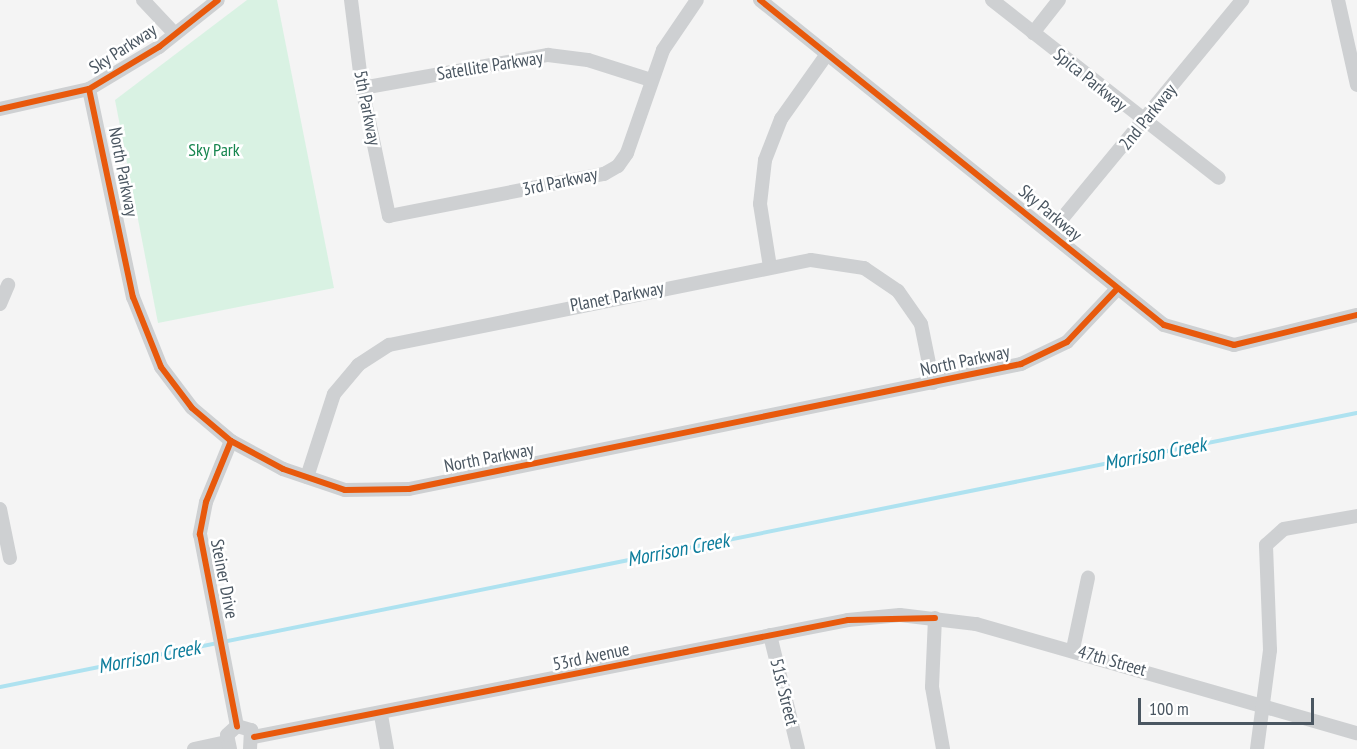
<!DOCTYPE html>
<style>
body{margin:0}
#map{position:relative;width:1357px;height:749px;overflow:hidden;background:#f4f4f4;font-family:"PT Sans Narrow",sans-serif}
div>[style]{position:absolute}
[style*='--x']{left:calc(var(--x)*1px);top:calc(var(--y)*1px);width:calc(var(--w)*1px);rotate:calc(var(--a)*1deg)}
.green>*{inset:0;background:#d9f2e3}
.stream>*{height:4px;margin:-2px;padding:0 2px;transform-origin:2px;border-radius:2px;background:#aee2f0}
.minor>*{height:14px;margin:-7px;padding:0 7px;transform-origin:7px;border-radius:7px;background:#ced0d2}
.cycleway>*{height:6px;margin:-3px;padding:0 3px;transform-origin:3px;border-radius:3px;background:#e8590c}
span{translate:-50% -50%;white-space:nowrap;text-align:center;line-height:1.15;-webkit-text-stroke:5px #fff;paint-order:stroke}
.street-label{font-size:18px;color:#4a5661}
.park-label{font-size:18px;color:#17864f}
.water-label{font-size:20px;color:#0c7c9b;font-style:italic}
.scale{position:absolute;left:1138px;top:698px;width:176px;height:27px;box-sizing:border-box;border:3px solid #4a5661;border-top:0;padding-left:8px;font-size:18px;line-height:21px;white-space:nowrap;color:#4a5661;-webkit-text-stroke:4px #fff;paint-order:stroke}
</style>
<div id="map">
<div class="green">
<div style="clip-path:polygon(247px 0,277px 0,334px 288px,158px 323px,115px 100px)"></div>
</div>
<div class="stream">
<div style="--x:0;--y:687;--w:1384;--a:-11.42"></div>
</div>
<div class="minor">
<div style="--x:143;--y:0;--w:45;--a:46.8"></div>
<div style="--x:351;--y:0;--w:89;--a:82.9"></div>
<div style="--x:362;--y:88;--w:131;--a:78.1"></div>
<div style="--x:389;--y:216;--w:219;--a:-11.1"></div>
<div style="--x:604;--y:174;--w:16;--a:-30"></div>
<div style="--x:618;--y:166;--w:16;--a:-55"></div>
<div style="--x:627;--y:153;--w:109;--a:-70.7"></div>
<div style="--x:663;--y:50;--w:60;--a:-55.8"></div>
<div style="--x:760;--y:0;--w:518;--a:38.82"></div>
<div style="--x:1164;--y:325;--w:73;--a:15.9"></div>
<div style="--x:1234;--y:345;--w:127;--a:-13.7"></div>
<div style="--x:992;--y:0;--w:288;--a:38.1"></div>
<div style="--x:1338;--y:0;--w:87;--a:77.4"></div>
<div style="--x:1033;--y:33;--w:42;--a:-51.8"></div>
<div style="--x:362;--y:88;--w:189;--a:-10.1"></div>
<div style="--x:548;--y:55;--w:40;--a:7.1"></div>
<div style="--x:588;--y:60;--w:66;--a:17.6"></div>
<div style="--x:89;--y:89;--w:213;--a:78.1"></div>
<div style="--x:133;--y:297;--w:75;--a:68.2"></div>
<div style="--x:161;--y:367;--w:51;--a:52.9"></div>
<div style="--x:192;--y:408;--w:51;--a:40.2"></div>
<div style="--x:231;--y:441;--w:59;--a:28.3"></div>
<div style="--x:283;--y:469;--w:65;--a:18.7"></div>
<div style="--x:345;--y:490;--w:64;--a:-0.9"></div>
<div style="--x:409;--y:489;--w:625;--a:-11.54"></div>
<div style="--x:1021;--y:364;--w:51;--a:-25.6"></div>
<div style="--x:1067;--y:342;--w:71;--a:-46.7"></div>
<div style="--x:0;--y:109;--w:91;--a:-12.7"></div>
<div style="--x:89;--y:89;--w:82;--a:-31"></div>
<div style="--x:159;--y:47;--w:75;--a:-38.5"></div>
<div style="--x:1051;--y:232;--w:301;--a:-50.5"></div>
<div style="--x:770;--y:267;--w:64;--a:-99"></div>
<div style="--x:760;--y:204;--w:44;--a:-83.5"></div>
<div style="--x:765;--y:160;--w:44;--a:-68.7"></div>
<div style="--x:781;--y:119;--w:80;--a:-54.7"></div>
<div style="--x:0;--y:304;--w:21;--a:-67"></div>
<div style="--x:231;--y:441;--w:66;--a:112.3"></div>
<div style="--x:206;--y:502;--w:33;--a:101"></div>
<div style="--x:200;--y:534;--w:196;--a:79.1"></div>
<div style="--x:307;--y:477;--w:87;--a:-72"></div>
<div style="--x:334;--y:394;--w:38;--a:-50"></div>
<div style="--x:358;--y:365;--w:37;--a:-33"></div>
<div style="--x:389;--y:345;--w:430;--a:-11.4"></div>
<div style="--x:811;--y:260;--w:54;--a:8.6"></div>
<div style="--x:864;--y:268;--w:41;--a:34.1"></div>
<div style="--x:898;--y:291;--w:40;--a:55.1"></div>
<div style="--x:921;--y:324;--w:60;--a:78.5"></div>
<div style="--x:0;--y:509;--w:50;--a:78.5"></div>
<div style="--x:935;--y:618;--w:69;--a:92.5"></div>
<div style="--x:932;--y:687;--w:63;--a:79.9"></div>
<div style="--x:770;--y:635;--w:117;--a:76.2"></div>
<div style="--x:1073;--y:649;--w:73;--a:-78.1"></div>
<div style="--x:381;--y:715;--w:35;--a:80"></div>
<div style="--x:254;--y:737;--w:605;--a:-11.14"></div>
<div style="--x:848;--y:620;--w:52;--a:-5.5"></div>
<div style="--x:900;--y:615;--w:77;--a:6.8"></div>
<div style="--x:976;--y:624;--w:396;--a:16"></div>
<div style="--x:194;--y:749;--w:33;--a:-12"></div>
<div style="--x:230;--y:749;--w:14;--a:-102"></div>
<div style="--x:227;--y:735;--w:13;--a:-42"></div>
<div style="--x:237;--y:726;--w:15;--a:16"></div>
<div style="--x:251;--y:730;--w:19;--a:93"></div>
<div style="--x:1257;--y:749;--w:100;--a:-82.5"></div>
<div style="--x:1270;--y:650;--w:105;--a:-92.2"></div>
<div style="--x:1266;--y:545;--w:24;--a:-42"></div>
<div style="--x:1284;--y:529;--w:74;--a:-10.1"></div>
</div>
<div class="cycleway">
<div style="--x:760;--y:0;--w:518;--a:38.82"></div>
<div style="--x:1164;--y:325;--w:73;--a:15.9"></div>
<div style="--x:1234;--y:345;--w:127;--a:-13.7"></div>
<div style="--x:89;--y:89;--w:213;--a:78.1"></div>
<div style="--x:133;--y:297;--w:75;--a:68.2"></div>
<div style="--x:161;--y:367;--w:51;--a:52.9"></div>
<div style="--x:192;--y:408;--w:51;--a:40.2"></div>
<div style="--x:231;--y:441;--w:59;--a:28.3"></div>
<div style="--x:283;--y:469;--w:65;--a:18.7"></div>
<div style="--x:345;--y:490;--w:64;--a:-0.9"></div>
<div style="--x:409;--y:489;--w:625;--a:-11.54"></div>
<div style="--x:1021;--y:364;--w:51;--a:-25.6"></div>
<div style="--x:1067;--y:342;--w:71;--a:-46.7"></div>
<div style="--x:0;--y:109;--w:91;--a:-12.7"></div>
<div style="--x:89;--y:89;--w:82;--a:-31"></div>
<div style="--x:159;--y:47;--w:75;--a:-38.5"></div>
<div style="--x:231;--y:441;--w:66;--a:112.3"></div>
<div style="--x:206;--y:502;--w:33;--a:101"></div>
<div style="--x:200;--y:534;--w:196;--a:79.1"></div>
<div style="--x:254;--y:737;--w:605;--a:-11.14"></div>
<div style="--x:848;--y:620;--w:87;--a:-1.3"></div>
</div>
<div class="street-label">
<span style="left:123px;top:49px;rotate:-33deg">Sky Parkway</span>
<span style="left:490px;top:66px;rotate:-9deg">Satellite Parkway</span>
<span style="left:1090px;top:80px;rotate:39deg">Spica Parkway</span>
<span style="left:367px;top:108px;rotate:79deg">5th Parkway</span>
<span style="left:1148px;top:117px;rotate:-51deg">2nd Parkway</span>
<span style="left:123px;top:172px;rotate:79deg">North Parkway</span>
<span style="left:560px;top:182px;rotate:-12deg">3rd Parkway</span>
<span style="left:1050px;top:213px;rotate:40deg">Sky Parkway</span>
<span style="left:617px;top:297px;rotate:-11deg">Planet Parkway</span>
<span style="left:965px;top:361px;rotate:-12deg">North Parkway</span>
<span style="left:489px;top:458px;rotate:-11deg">North Parkway</span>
<span style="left:224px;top:579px;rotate:79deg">Steiner Drive</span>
<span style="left:591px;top:657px;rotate:-12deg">53rd Avenue</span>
<span style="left:1112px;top:661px;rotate:16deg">47th Street</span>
<span style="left:784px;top:692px;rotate:76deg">51st Street</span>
</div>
<div class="park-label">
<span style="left:214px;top:150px">Sky Park</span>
</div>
<div class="water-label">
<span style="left:1155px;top:454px;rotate:-11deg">Morrison Creek</span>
<span style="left:678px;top:550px;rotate:-11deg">Morrison Creek</span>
<span style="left:149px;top:657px;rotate:-11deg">Morrison Creek</span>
</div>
<div class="scale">100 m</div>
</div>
